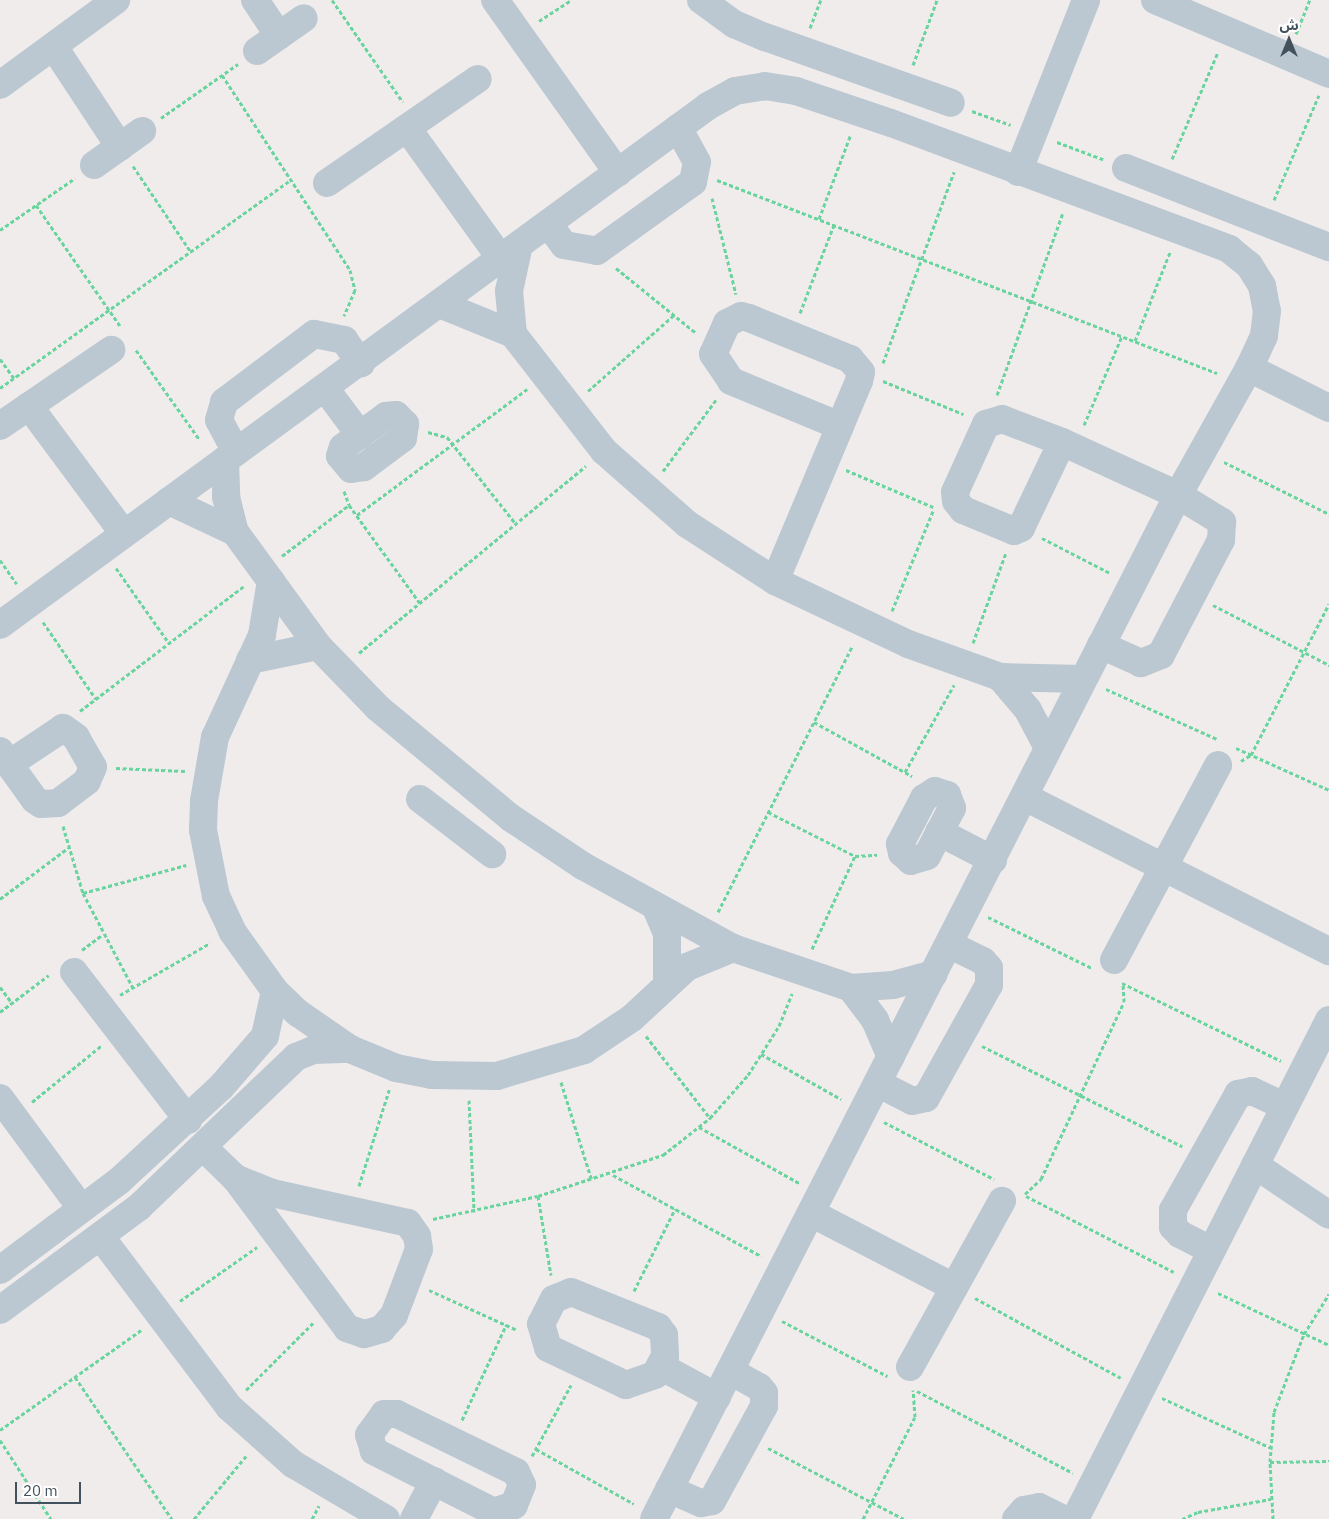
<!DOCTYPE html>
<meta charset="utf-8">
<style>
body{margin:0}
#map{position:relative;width:1329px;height:1519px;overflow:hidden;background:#f0ecec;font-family:"IBM Plex Sans","Noto Sans Arabic",sans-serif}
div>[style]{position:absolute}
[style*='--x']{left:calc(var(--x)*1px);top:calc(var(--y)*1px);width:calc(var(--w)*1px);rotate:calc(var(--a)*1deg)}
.path>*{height:3px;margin-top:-1.5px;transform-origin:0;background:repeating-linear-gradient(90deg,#6ad49e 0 4px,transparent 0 6.5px)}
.minor>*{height:28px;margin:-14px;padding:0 14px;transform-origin:14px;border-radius:14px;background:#bbc8d1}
span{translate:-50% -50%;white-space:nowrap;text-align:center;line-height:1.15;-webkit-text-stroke:5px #fff;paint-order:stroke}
.north{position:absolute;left:1264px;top:15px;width:50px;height:50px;-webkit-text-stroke:4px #fff;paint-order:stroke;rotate:0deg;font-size:14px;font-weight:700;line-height:20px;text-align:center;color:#43515c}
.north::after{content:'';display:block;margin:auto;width:18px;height:22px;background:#43515c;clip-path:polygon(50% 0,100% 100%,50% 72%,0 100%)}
.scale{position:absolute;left:15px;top:1482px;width:66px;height:22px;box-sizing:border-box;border:2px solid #43515c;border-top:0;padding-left:6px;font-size:15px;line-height:18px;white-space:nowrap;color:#43515c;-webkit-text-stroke:4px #fff;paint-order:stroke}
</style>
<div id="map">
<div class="path">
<div style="--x:332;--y:0;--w:124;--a:55.2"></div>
<div style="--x:539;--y:21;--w:38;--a:-33"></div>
<div style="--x:810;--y:28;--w:30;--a:-69"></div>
<div style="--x:1296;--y:34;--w:37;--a:-68"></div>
<div style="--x:913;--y:65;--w:69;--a:-69.7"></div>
<div style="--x:222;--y:75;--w:233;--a:56.7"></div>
<div style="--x:350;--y:270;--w:21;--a:76"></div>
<div style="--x:355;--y:290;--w:28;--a:113"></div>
<div style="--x:972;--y:111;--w:41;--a:19.7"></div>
<div style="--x:161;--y:118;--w:94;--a:-35"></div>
<div style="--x:1057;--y:142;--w:51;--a:20.6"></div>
<div style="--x:1172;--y:159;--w:116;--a:-66.7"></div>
<div style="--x:133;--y:166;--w:104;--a:56"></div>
<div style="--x:717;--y:180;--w:536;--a:21.11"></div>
<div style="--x:712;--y:198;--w:99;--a:76"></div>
<div style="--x:1274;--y:200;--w:114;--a:-66.8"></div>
<div style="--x:36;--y:205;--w:147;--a:55.2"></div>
<div style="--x:819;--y:219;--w:91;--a:-69.4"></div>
<div style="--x:0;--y:230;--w:91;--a:-34.7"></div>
<div style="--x:616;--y:268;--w:103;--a:39.1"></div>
<div style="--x:800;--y:313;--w:94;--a:-68.9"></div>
<div style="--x:1135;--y:341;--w:96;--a:-68.5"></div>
<div style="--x:136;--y:350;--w:109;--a:54.7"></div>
<div style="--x:0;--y:359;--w:24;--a:54"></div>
<div style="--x:883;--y:363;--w:204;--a:-69.6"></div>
<div style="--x:883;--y:381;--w:87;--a:22.4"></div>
<div style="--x:0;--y:388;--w:358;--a:-35.6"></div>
<div style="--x:588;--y:391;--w:115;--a:-41.5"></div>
<div style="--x:997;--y:395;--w:194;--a:-70.1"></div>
<div style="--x:1084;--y:425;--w:97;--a:-66.9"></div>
<div style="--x:428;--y:432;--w:20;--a:15"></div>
<div style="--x:447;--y:437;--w:111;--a:51.6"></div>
<div style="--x:1224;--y:462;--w:117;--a:26.3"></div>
<div style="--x:846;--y:470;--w:95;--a:23"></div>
<div style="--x:663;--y:471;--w:89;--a:-53.3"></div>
<div style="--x:344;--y:491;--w:15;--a:70"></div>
<div style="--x:349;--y:505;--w:121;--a:54.1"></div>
<div style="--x:357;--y:515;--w:212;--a:-36.5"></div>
<div style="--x:1042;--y:538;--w:76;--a:27.2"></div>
<div style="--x:282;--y:556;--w:84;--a:-37.3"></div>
<div style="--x:0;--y:560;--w:29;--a:55"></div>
<div style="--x:116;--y:568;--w:92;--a:54.8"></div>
<div style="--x:1213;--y:605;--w:131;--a:27.3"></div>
<div style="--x:892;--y:611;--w:108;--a:-67.7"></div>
<div style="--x:43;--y:622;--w:93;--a:55.5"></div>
<div style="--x:973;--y:643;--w:96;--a:-69.9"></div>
<div style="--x:359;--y:653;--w:294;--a:-39.5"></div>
<div style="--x:1106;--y:689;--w:122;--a:24.2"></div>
<div style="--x:80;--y:711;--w:206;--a:-37.3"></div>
<div style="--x:814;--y:722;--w:112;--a:28.9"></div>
<div style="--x:1236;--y:748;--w:102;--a:24.3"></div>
<div style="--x:1241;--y:761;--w:12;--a:-31"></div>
<div style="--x:1251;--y:755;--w:170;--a:-62.7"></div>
<div style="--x:116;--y:768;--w:69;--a:2.5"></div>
<div style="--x:905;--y:772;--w:100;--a:-60.6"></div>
<div style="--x:768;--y:812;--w:97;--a:26.8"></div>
<div style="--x:855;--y:856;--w:22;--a:-3"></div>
<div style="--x:63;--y:826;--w:70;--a:73.4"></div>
<div style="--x:83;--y:893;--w:107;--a:62.2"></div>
<div style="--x:83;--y:893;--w:107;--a:-15.2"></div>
<div style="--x:0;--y:899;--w:85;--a:-36.9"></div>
<div style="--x:718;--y:912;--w:299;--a:-63.2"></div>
<div style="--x:988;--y:917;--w:116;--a:26.1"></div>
<div style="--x:812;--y:949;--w:102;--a:-65.2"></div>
<div style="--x:82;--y:950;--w:25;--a:-37"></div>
<div style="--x:1122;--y:983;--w:177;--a:26.1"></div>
<div style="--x:0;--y:987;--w:20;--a:53"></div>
<div style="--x:120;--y:995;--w:104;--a:-30"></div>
<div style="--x:0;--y:1012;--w:61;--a:-37.1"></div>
<div style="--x:646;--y:1036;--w:104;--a:52"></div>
<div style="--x:982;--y:1046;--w:224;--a:26.6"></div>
<div style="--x:761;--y:1054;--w:92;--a:29.4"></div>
<div style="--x:561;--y:1082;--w:104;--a:72.6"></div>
<div style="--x:469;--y:1100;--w:112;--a:87.4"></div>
<div style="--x:32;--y:1102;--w:89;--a:-39.1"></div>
<div style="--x:884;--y:1122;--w:124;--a:27.4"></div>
<div style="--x:699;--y:1127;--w:115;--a:29.2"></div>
<div style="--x:613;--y:1175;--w:169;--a:28.7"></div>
<div style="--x:359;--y:1186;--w:101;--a:-72.6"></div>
<div style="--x:1025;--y:1194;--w:22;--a:-43"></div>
<div style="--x:1041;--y:1179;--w:195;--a:-64.9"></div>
<div style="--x:1124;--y:1002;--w:18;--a:-93"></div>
<div style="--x:538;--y:1196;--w:80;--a:80.7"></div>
<div style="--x:1026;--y:1196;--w:166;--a:27.2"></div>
<div style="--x:433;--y:1219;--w:107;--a:-12.4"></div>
<div style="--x:538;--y:1196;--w:132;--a:-18.2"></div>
<div style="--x:663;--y:1155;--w:60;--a:-38.2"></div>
<div style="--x:710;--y:1118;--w:57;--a:-48.5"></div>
<div style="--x:748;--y:1075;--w:58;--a:-57.7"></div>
<div style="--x:779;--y:1026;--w:35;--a:-68"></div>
<div style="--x:429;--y:1290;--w:97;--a:24.4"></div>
<div style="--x:634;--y:1291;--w:92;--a:-63.4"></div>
<div style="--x:1218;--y:1293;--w:123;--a:25.1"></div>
<div style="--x:975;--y:1298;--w:166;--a:28.7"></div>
<div style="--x:180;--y:1301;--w:94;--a:-35"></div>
<div style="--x:782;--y:1321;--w:119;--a:27.6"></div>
<div style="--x:75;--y:1377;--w:172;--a:55.7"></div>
<div style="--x:246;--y:1390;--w:96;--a:-45"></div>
<div style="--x:917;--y:1391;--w:176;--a:27.7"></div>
<div style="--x:1162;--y:1398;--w:120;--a:24.6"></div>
<div style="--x:462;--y:1420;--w:105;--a:-65.1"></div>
<div style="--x:0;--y:1430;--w:173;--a:-35.3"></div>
<div style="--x:0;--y:1440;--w:94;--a:57.2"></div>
<div style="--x:768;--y:1448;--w:153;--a:27.6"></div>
<div style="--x:536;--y:1449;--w:112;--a:29.3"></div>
<div style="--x:532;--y:1456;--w:81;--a:-61.2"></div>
<div style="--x:1270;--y:1462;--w:59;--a:-1"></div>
<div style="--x:194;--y:1519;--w:83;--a:-50.4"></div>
<div style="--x:312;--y:1519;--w:15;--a:-62"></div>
<div style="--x:863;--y:1519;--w:114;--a:-63"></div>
<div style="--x:915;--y:1417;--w:27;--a:-94"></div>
<div style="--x:1182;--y:1519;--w:17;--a:-24"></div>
<div style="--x:1198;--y:1512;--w:74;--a:-10.1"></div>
<div style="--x:1273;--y:1519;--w:57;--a:-93"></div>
<div style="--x:1270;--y:1462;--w:50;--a:-85.4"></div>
<div style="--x:1274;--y:1412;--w:84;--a:-69"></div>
<div style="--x:1304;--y:1334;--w:47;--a:-58"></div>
</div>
<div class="minor">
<div style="--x:255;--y:0;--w:43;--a:56.3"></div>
<div style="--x:495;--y:0;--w:212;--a:54.6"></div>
<div style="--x:701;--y:0;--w:41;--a:36"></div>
<div style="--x:734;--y:24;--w:34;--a:23"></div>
<div style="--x:765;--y:37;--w:197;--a:19.5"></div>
<div style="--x:1155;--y:0;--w:189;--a:23"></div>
<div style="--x:54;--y:47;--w:120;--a:56.6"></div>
<div style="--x:257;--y:51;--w:57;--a:-35.1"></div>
<div style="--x:0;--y:85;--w:144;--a:-36.2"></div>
<div style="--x:407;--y:128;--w:163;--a:54.3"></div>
<div style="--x:94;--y:165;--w:59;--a:-35.3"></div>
<div style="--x:1126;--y:168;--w:218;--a:21.3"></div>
<div style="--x:1018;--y:172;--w:185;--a:-68.4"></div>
<div style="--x:327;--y:183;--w:183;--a:-34.6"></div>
<div style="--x:549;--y:225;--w:25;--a:53"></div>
<div style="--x:564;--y:245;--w:34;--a:10"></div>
<div style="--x:597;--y:251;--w:118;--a:-35.7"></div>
<div style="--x:693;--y:182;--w:20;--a:-79"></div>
<div style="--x:697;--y:162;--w:39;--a:-119"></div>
<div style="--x:518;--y:249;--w:43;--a:102.1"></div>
<div style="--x:509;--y:291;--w:43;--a:84.7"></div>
<div style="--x:513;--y:334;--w:148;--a:52.1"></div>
<div style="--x:604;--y:451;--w:111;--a:41.3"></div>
<div style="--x:687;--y:524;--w:105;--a:32.9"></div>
<div style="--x:775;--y:581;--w:147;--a:25.3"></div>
<div style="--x:908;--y:644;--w:98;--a:19.7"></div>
<div style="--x:1000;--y:677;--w:83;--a:1.4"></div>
<div style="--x:442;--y:305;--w:77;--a:22.2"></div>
<div style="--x:1249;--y:368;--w:89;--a:26.6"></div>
<div style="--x:325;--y:388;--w:59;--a:53.3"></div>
<div style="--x:29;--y:406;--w:159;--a:53.4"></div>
<div style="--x:396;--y:415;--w:13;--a:45"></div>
<div style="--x:405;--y:424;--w:14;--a:98"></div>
<div style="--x:403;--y:438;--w:49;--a:143.4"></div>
<div style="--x:364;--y:467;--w:13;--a:171"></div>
<div style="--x:351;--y:469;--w:17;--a:-130"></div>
<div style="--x:340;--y:456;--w:9;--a:-72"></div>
<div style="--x:343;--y:447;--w:53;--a:-35.8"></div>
<div style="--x:386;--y:416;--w:10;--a:-6"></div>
<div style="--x:0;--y:426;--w:135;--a:-34.4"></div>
<div style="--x:1062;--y:442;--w:95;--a:115.5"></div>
<div style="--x:1021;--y:528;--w:8;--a:157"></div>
<div style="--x:1014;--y:531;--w:55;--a:-157.6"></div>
<div style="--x:963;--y:510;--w:11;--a:-128"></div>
<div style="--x:956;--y:501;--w:9;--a:-96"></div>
<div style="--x:955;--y:492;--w:75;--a:-65.5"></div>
<div style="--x:986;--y:424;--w:17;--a:-17"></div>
<div style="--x:1002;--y:419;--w:64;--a:21"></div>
<div style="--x:1062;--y:442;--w:128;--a:24.6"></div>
<div style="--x:1178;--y:495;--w:52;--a:31.5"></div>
<div style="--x:1222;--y:522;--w:18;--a:93"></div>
<div style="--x:1221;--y:540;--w:130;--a:117.6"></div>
<div style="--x:1161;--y:655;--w:22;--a:158"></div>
<div style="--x:1141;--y:663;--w:44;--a:-155.8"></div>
<div style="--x:236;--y:452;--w:36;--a:-118"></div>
<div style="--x:219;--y:420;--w:19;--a:-74"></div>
<div style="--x:224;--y:402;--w:113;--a:-37.1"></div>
<div style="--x:314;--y:334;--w:31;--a:11"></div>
<div style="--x:344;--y:340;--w:29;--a:54"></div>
<div style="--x:225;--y:460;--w:37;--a:88"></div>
<div style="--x:226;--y:497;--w:36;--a:76"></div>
<div style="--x:235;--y:532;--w:141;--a:53.9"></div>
<div style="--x:318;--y:646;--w:86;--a:45.9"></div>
<div style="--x:378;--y:708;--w:173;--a:39.6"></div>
<div style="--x:511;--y:818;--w:87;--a:33.7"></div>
<div style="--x:583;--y:866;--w:171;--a:28.7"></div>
<div style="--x:733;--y:948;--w:125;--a:18.7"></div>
<div style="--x:851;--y:988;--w:42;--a:-4.1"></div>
<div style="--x:893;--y:985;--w:42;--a:-15"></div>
<div style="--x:169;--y:501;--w:73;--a:25.2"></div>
<div style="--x:271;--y:581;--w:55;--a:99.5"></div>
<div style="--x:262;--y:635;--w:112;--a:114.7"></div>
<div style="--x:215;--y:737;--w:65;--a:99.8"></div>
<div style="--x:204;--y:801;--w:29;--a:92"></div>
<div style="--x:203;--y:830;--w:67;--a:78.9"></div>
<div style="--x:216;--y:896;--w:38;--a:65"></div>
<div style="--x:232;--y:931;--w:74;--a:54.4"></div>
<div style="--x:275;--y:991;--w:32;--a:44"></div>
<div style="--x:298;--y:1013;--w:63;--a:34.7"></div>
<div style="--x:350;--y:1049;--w:50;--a:22.4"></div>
<div style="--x:396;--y:1068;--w:37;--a:11"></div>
<div style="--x:432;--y:1075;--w:65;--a:0.9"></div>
<div style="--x:497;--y:1076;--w:91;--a:-16.6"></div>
<div style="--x:584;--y:1050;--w:58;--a:-33.7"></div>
<div style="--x:632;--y:1018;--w:75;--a:-42.8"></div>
<div style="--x:687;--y:967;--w:50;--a:-22.4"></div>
<div style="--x:775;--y:581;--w:168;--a:-67.2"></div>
<div style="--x:840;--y:426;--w:49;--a:-67.1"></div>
<div style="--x:859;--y:381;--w:9;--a:-77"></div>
<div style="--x:861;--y:372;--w:17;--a:-130"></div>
<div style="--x:850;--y:359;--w:109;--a:-157.9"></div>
<div style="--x:749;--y:318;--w:8;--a:-166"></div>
<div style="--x:741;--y:316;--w:16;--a:153"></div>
<div style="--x:727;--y:323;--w:34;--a:114"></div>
<div style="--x:713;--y:354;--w:32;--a:56"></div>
<div style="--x:731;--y:381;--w:118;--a:22.4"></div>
<div style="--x:0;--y:625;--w:878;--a:-36.24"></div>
<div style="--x:708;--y:106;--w:31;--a:-29"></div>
<div style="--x:735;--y:91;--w:30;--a:-9"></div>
<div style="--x:765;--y:86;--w:31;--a:9"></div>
<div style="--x:796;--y:91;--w:100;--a:18.6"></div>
<div style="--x:891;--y:123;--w:361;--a:20.4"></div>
<div style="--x:1229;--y:249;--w:26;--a:39"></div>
<div style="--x:1249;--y:265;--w:25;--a:58"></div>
<div style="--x:1262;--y:286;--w:25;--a:79"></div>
<div style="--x:1267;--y:311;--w:25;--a:97"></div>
<div style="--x:1264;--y:336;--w:35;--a:115"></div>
<div style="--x:1249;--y:368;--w:145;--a:119.2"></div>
<div style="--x:1178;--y:495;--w:1150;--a:117.1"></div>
<div style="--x:250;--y:660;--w:69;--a:-11.6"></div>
<div style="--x:1000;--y:677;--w:43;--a:49.7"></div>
<div style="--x:1028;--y:710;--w:43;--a:62.2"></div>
<div style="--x:0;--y:751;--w:16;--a:55"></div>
<div style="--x:9;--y:764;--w:44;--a:54.2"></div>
<div style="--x:35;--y:800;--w:7;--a:34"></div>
<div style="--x:41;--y:804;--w:17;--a:-3"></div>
<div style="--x:58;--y:803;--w:36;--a:-37"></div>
<div style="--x:87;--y:781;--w:15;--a:-67"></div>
<div style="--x:93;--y:767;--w:34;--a:-120"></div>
<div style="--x:76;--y:737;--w:16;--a:-145"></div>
<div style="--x:63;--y:728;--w:65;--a:146.3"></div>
<div style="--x:935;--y:791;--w:13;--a:18"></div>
<div style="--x:947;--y:795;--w:14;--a:69"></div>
<div style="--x:952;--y:808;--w:54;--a:117.5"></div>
<div style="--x:927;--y:856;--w:17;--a:163"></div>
<div style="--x:911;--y:861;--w:12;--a:-138"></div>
<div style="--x:902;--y:853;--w:9;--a:-103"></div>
<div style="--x:900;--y:844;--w:52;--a:-62.4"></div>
<div style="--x:924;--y:798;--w:13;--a:-32"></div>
<div style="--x:1025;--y:797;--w:341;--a:26.9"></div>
<div style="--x:420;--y:799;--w:91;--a:37.4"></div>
<div style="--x:939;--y:832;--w:61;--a:27.4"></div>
<div style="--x:657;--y:910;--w:25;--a:67"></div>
<div style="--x:667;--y:933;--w:49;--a:90"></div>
<div style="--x:1114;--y:960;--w:221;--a:-61.9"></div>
<div style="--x:74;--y:972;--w:187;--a:52.4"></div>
<div style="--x:851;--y:988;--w:40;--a:53"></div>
<div style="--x:875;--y:1020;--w:40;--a:66.6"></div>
<div style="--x:879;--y:1084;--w:37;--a:27"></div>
<div style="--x:912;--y:1101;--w:14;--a:-12"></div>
<div style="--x:926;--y:1098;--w:129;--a:-60.9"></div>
<div style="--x:989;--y:985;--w:17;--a:-90"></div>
<div style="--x:989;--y:968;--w:9;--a:-131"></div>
<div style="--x:983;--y:961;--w:37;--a:-154"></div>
<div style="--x:0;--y:1098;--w:137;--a:53.6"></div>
<div style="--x:204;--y:1148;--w:43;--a:44.1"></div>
<div style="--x:235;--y:1178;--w:40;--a:22"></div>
<div style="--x:272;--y:1193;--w:139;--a:12.4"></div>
<div style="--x:408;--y:1223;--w:16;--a:55"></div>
<div style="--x:417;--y:1236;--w:13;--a:81"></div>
<div style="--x:419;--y:1249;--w:71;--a:110.7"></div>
<div style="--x:394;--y:1315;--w:18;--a:131"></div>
<div style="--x:382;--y:1329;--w:19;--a:164"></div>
<div style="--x:364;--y:1334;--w:18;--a:-161"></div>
<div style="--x:347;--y:1328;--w:187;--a:-126.7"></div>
<div style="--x:1255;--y:1165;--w:89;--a:34"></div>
<div style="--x:811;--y:1213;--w:161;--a:27.4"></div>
<div style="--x:101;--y:1237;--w:213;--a:53"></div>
<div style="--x:229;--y:1407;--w:86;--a:41.7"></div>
<div style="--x:293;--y:1464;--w:108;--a:30.6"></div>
<div style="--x:1211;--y:1250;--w:35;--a:-153"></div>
<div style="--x:1180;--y:1234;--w:10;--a:-135"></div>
<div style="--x:1173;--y:1227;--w:17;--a:-90"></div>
<div style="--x:1173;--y:1210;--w:133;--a:-60.7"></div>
<div style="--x:1238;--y:1094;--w:14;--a:-12"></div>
<div style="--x:1252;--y:1091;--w:35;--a:25"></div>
<div style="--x:0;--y:1270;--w:149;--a:-36.8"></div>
<div style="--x:119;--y:1181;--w:139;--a:-42.7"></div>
<div style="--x:221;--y:1087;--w:67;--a:-49.2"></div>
<div style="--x:265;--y:1036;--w:46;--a:-77.5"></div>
<div style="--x:571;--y:1292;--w:94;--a:21.9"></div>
<div style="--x:658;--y:1327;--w:10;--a:53"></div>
<div style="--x:664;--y:1335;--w:21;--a:87"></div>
<div style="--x:665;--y:1356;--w:21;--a:118"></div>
<div style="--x:655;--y:1375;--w:31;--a:161"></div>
<div style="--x:626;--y:1385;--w:86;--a:-154.6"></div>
<div style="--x:548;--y:1348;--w:25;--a:-106"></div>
<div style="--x:541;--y:1324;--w:28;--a:-63"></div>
<div style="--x:554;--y:1299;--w:18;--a:-22"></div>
<div style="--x:0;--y:1310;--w:173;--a:-36.5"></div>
<div style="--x:139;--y:1207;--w:217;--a:-43.7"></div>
<div style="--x:296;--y:1057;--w:18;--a:-22"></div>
<div style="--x:313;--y:1050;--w:37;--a:-2"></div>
<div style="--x:660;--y:1366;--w:65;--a:28.5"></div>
<div style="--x:910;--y:1367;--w:190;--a:-61"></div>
<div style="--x:384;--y:1414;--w:13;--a:0"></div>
<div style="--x:397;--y:1414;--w:132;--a:26"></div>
<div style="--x:516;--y:1472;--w:14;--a:65"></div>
<div style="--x:522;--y:1485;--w:22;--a:112"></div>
<div style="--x:514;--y:1505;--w:21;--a:161"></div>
<div style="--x:494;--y:1512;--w:135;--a:-153.1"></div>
<div style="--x:374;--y:1451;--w:17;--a:-107"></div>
<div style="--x:369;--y:1435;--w:26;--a:-54"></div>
<div style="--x:669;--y:1489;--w:35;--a:24"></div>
<div style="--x:701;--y:1503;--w:11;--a:-10"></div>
<div style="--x:712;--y:1501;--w:108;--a:-61.3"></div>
<div style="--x:764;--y:1406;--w:13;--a:-90"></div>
<div style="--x:764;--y:1393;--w:8;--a:-130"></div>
<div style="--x:759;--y:1387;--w:33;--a:-151"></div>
<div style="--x:414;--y:1519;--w:43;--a:-62.2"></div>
<div style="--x:1016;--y:1519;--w:12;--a:-48"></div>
<div style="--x:1024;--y:1510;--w:15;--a:-11"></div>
<div style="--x:1039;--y:1507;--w:28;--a:26"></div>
<div style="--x:1075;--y:1519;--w:560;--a:-63.02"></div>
</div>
<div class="north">ش</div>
<div class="scale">20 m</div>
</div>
